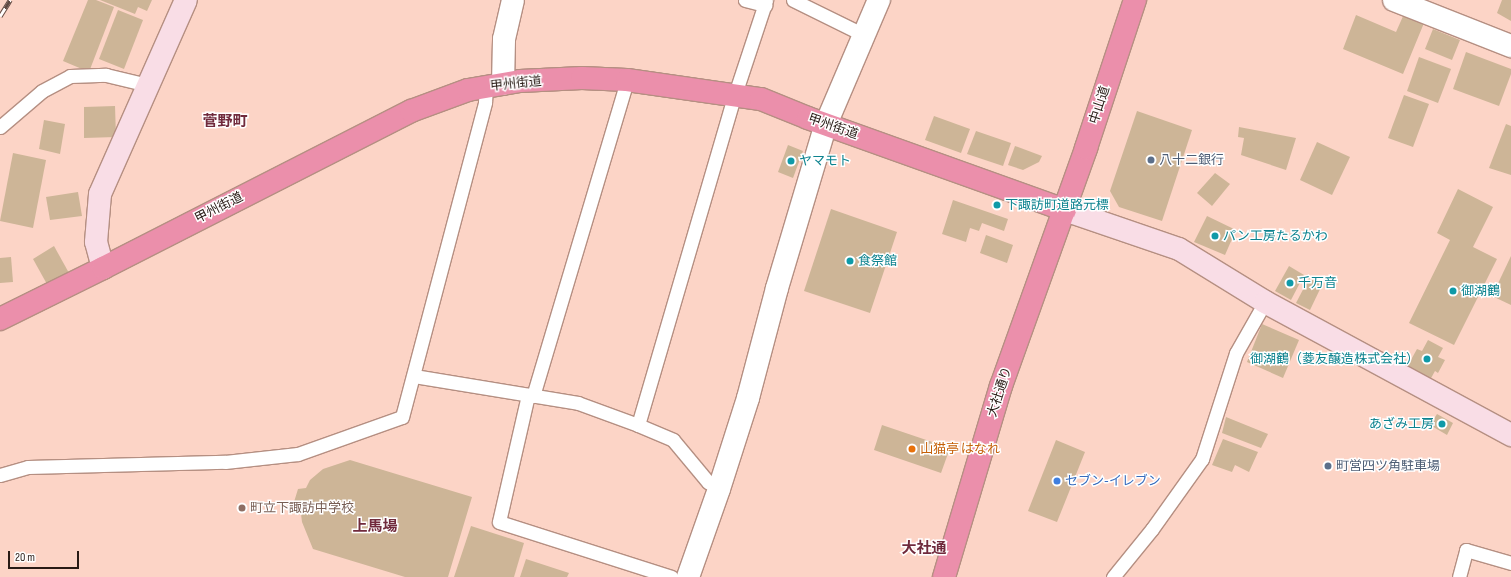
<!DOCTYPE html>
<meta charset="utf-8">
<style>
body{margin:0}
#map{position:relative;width:1511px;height:577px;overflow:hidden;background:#fcd4c6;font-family:"Sofia Sans Condensed","Noto Sans JP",sans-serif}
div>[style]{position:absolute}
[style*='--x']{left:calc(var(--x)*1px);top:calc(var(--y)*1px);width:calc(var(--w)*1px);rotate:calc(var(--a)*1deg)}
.building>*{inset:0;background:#cdb597}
.roads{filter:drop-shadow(1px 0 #b58f82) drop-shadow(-1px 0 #b58f82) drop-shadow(0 1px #b58f82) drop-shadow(0 -1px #b58f82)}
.lane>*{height:13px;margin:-6.5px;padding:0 6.5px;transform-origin:6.5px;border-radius:6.5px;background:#fff}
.street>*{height:22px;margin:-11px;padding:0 11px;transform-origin:11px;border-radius:11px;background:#fff}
.secondary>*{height:22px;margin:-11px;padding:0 11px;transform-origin:11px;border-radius:11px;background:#f9dde6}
.highway>*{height:22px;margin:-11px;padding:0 11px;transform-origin:11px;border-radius:11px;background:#eb8fab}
.rail>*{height:4.5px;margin-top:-2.25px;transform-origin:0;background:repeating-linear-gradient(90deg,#fff 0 9px,#604b44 0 18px);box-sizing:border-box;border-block:1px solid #604b44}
.dots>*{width:11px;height:11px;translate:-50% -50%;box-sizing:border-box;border:2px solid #fff;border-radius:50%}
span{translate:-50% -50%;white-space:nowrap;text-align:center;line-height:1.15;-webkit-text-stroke:3px #fff;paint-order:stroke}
.street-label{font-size:13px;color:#281a15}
.service-label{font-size:13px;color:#4e5e75}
.left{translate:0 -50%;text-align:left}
.culture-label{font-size:13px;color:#0d838f}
.right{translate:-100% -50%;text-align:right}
.food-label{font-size:13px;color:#c56008}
.shop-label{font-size:13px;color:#366cbe}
.education-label{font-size:13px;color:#785e54}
.quarter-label{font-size:15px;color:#702a3c;font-weight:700}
.scale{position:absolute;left:8px;top:551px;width:71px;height:18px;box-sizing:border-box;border:2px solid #281a15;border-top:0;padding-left:5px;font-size:12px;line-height:14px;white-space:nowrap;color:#281a15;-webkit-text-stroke:3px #fff;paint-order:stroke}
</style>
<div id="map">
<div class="building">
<div style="clip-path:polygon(88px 0,96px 0,114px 7px,89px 72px,63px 61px)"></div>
<div style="clip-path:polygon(100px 0,152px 0,147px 11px,138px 7px,135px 14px)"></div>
<div style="clip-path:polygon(1502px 0,1511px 0,1511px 21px,1497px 13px)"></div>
<div style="clip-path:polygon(118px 10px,143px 20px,124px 69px,99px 59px)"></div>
<div style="clip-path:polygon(1404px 14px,1424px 23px,1403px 74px,1343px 49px,1356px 15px,1396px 32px)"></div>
<div style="clip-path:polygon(1433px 29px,1460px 40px,1452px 60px,1425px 49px)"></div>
<div style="clip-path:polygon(1466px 52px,1511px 69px,1511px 74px,1499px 106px,1453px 89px)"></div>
<div style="clip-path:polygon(1419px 57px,1451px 69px,1438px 103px,1407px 91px)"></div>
<div style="clip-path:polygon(1404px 95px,1429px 104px,1413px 147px,1388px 138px)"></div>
<div style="clip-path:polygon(115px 106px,116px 137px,84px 138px,84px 107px)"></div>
<div style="clip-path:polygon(1137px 111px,1192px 130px,1162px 221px,1119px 207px,1110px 191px)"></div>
<div style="clip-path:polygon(934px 116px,970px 129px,961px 153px,925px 140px)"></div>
<div style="clip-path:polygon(44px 120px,65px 124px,60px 154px,39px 149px)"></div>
<div style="clip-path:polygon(1506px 124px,1511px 126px,1511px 175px,1489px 168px)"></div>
<div style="clip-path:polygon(1239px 127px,1296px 138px,1286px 170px,1241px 155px,1244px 138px,1238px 137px)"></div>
<div style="clip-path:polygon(976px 131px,1011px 143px,1003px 166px,967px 154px)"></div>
<div style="clip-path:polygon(1317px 142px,1350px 157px,1332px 195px,1300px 180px)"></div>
<div style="clip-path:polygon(788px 145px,803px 151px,793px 178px,778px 172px)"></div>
<div style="clip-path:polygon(1015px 146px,1042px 156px,1039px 162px,1023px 170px,1008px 165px)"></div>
<div style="clip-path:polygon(13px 153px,46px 160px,33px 228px,0 221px)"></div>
<div style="clip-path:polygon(1215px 173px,1230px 184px,1212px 206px,1197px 193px)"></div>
<div style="clip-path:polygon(1458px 189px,1493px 207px,1473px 247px,1497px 259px,1454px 345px,1409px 323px,1450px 240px,1437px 233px)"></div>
<div style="clip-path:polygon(78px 192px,82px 216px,50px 220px,46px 197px)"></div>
<div style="clip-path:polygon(953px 200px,1008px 219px,1004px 231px,982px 223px,979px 231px,970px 228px,966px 242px,942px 234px)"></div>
<div style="clip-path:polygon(831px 209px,897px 232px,870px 313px,804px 291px)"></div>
<div style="clip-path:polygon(1207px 216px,1236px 230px,1225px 255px,1194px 242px)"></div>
<div style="clip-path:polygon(986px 235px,1013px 245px,1007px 263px,980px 253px)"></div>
<div style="clip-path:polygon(54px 246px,69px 273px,48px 286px,33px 259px)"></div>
<div style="clip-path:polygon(1511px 256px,1511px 305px,1492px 296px)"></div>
<div style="clip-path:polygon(11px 257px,13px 282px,0 283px,0 258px)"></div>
<div style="clip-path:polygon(1289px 266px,1304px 275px,1291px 300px,1275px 291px)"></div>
<div style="clip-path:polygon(1309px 278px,1322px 285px,1310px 310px,1296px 303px)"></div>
<div style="clip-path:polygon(1262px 324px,1299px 340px,1283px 378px,1247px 362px)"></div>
<div style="clip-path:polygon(1428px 340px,1443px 348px,1438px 357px,1445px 360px,1438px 373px,1435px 371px,1430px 380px,1407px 367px,1417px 349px,1422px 351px)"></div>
<div style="clip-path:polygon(1437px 414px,1453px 423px,1447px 435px,1430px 425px)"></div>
<div style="clip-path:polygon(1226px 417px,1268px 434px,1261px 448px,1222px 433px)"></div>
<div style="clip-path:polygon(882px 425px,950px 448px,941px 473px,874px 450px)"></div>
<div style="clip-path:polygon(1223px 439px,1258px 452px,1249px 472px,1235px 465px,1232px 472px,1212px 465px)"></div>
<div style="clip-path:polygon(1056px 440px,1085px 452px,1057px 522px,1028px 511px)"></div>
<div style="clip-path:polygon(350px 460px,472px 497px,448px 577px,405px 577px,313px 549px,302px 522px,300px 506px,294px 502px,298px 489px,306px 488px,310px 480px,323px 469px)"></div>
<div style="clip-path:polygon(471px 526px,524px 543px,514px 577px,454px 577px)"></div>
<div style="clip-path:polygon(526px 559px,569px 573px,567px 577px,520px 577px)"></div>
</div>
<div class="roads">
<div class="lane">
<div style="--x:745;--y:0;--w:21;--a:14"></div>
<div style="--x:793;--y:0;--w:79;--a:26.2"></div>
<div style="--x:0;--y:127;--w:55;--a:-40.6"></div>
<div style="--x:42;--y:91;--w:32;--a:-28"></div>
<div style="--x:70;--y:76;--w:36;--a:-2"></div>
<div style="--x:106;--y:75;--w:43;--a:13.4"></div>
<div style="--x:414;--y:376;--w:166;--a:9.3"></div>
<div style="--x:578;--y:403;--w:64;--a:20.1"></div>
<div style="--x:638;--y:425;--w:38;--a:23"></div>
<div style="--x:673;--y:440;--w:55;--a:50.2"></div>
<div style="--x:708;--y:482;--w:13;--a:32"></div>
<div style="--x:528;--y:395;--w:130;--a:102.9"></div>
<div style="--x:499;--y:522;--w:181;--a:17.7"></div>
<div style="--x:533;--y:396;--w:330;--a:-73.4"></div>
<div style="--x:638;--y:425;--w:345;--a:-73.7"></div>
<div style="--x:735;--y:94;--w:99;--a:-71.7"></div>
<div style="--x:0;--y:475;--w:29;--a:-16"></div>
<div style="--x:28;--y:467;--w:197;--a:-1.5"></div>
<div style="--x:225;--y:462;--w:73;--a:-6.3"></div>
<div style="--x:298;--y:454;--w:110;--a:-19.6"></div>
<div style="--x:402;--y:417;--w:326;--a:-75.2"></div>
<div style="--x:485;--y:102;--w:15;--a:-86"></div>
<div style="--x:1113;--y:577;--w:62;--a:-50.9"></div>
<div style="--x:1152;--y:529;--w:86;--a:-54.5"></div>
<div style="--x:1202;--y:459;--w:111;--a:-72.2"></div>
<div style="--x:1236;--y:353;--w:59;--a:-60.4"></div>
<div style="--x:1459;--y:577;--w:28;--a:-75"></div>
<div style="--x:1466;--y:550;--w:47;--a:16.1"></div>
</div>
<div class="street">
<div style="--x:1394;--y:0;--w:126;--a:21.5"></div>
<div style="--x:503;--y:84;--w:45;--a:-88.7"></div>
<div style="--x:504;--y:39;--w:40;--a:-77"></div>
<div style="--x:688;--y:577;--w:93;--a:-70.6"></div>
<div style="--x:719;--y:489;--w:96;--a:-72.3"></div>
<div style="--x:748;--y:398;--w:114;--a:-75.2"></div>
<div style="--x:777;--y:288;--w:171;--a:-73.4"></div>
<div style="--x:826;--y:124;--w:135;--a:-66.9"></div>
</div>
<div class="secondary">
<div style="--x:1065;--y:210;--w:120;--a:18.9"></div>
<div style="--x:1179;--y:249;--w:101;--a:31.6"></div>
<div style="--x:1265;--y:302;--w:280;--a:28.4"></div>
<div style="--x:103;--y:268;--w:27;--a:-105"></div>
<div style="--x:96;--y:242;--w:48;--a:-85.2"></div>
<div style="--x:100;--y:194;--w:212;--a:-66.1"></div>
</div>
<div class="highway">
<div style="--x:0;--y:319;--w:115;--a:-26.3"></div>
<div style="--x:103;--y:268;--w:346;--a:-27"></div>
<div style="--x:411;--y:111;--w:61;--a:-20.2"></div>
<div style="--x:468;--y:90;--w:53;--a:-9.8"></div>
<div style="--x:520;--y:81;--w:62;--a:-2.8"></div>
<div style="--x:582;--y:78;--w:45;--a:2.5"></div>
<div style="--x:627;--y:80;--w:135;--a:8.1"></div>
<div style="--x:761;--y:99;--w:51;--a:22"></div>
<div style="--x:808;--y:118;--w:273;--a:19.7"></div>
<div style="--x:944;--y:577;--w:199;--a:-73.4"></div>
<div style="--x:1001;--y:386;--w:253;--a:-70.3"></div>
<div style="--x:1086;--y:148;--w:156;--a:-71.7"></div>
</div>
</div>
<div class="rail">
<div style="--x:0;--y:16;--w:19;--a:-58"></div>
</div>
<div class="dots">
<div style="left:1151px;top:160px;background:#5c6f8a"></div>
<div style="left:791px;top:161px;background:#0f9aa8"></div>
<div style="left:997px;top:205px;background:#0f9aa8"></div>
<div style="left:1215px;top:236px;background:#0f9aa8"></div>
<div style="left:850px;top:261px;background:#0f9aa8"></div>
<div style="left:1290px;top:283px;background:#0f9aa8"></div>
<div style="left:1453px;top:291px;background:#0f9aa8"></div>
<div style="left:1427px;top:359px;background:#0f9aa8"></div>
<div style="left:1442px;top:424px;background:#0f9aa8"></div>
<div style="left:912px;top:449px;background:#e8710a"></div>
<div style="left:1328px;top:466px;background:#5c6f8a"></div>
<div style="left:1057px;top:481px;background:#3f7fe0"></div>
<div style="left:242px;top:508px;background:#8d6e63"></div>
</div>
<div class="street-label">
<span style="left:516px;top:84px;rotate:-6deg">甲州街道</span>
<span style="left:1100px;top:105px;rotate:-72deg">中山道</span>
<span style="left:833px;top:127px;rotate:19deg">甲州街道</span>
<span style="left:219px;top:208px;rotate:-27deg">甲州街道</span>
<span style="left:1000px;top:392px;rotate:-72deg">大社通り</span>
</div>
<div class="service-label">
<span class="left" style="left:1159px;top:160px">八十二銀行</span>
<span class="left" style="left:1336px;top:466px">町営四ツ角駐車場</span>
</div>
<div class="culture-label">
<span class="left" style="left:799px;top:161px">ヤマモト</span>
<span class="left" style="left:1005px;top:205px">下諏訪町道路元標</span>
<span class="left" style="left:1223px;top:236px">パン工房たるかわ</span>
<span class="left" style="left:858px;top:261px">食祭館</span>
<span class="left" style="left:1298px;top:283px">千万音</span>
<span class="left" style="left:1461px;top:291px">御湖鶴</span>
<span class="right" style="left:1419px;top:359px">御湖鶴（菱友醸造株式会社）</span>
<span class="right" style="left:1434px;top:424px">あざみ工房</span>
</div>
<div class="food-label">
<span class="left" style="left:920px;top:449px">山猫亭 はなれ</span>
</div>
<div class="shop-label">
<span class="left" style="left:1065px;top:481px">セブン-イレブン</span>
</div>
<div class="education-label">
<span class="left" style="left:250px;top:508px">町立下諏訪中学校</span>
</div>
<div class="quarter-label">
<span style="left:225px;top:122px">菅野町</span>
<span style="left:375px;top:527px">上馬場</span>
<span style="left:924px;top:549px">大社通</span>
</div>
<div class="scale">20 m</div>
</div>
